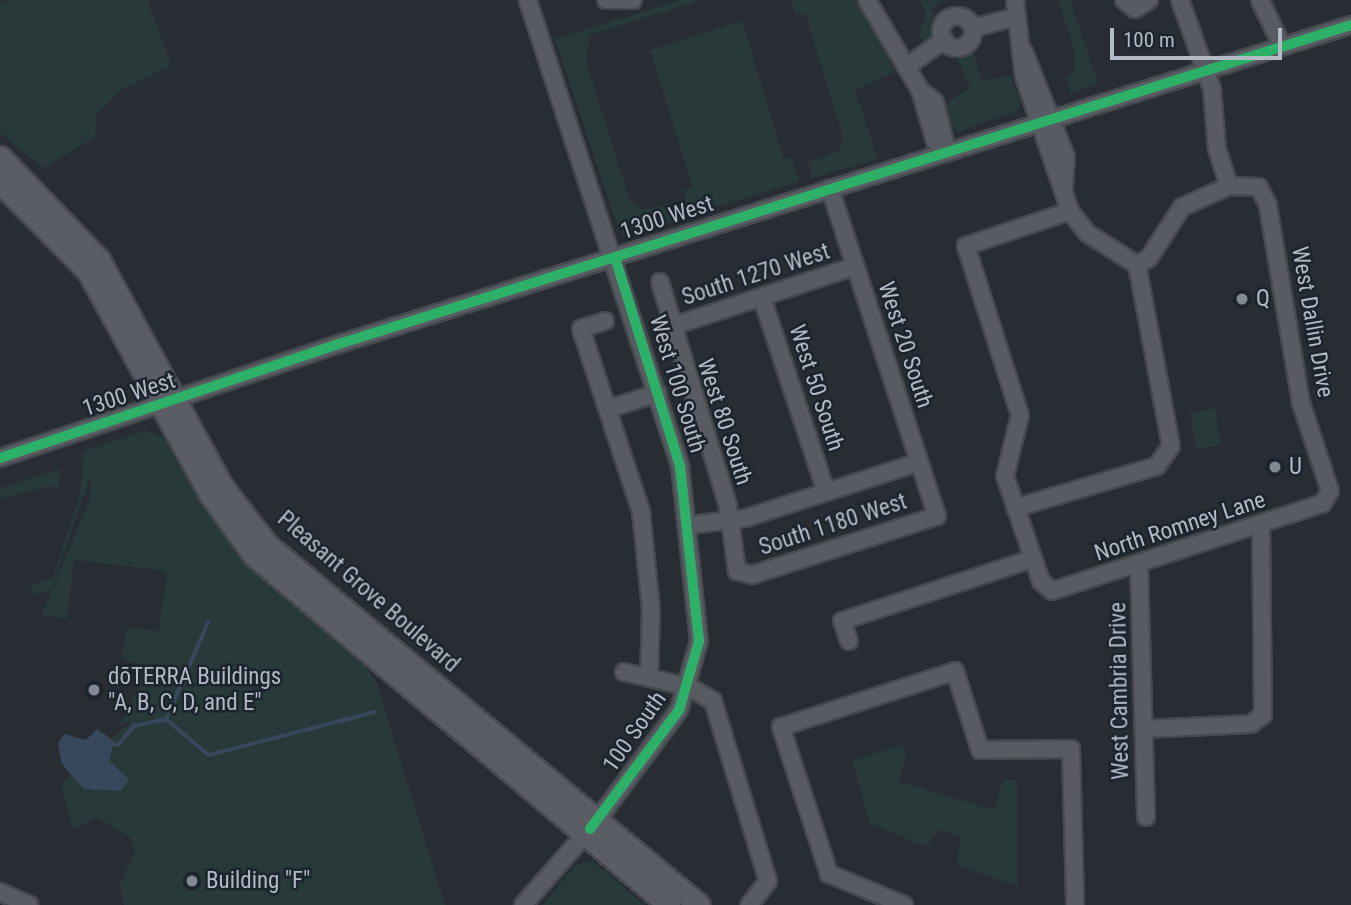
<!DOCTYPE html>
<meta charset="utf-8">
<style>
body{margin:0}
#map{position:relative;width:1351px;height:905px;overflow:hidden;background:#282d33;font-family:"Roboto Condensed",sans-serif}
div>[style]{position:absolute}
[style*='--x']{left:calc(var(--x)*1px);top:calc(var(--y)*1px);width:calc(var(--w)*1px);rotate:calc(var(--a)*1deg)}
.green>*{inset:0;background:#28393a}
.water>*{inset:0;background:#38485c}
.stream>*{height:3.5px;margin:-1.75px;padding:0 1.75px;transform-origin:1.75px;border-radius:1.75px;background:#38485c}
.roads{filter:drop-shadow(2px 0 #46494e) drop-shadow(-2px 0 #46494e) drop-shadow(0 2px #46494e) drop-shadow(0 -2px #46494e)}
.minor>*{height:16px;margin:-8px;padding:0 8px;transform-origin:8px;border-radius:8px;background:#585c62}
.minor>.ring{margin:-8px;padding:0;box-sizing:content-box;background:none;border:16px solid #585c62;border-radius:50%}
.major>*{height:21px;margin:-10.5px;padding:0 10.5px;transform-origin:10.5px;border-radius:10.5px;background:#5a5e64}
.cycleway>*{height:10px;margin:-5px;padding:0 5px;transform-origin:5px;border-radius:5px;background:#2db169}
.dots>*{width:19px;height:19px;translate:-50% -50%;box-sizing:border-box;border:4px solid #1c242d;border-radius:50%}
span{translate:-50% -50%;white-space:nowrap;text-align:center;line-height:1.15;-webkit-text-stroke:5px #1c242d;paint-order:stroke}
.street-label{font-size:23px;color:#b2bac5}
.poi-label{font-size:23px;color:#b2bac5}
.left{translate:0 -50%;text-align:left}
.scale{position:absolute;left:1110px;top:28px;width:172px;height:32px;box-sizing:border-box;border:4px solid #b2bac5;border-top:0;padding-left:9px;font-size:21px;line-height:24px;white-space:nowrap;color:#b2bac5;-webkit-text-stroke:5px #1c242d;paint-order:stroke}
</style>
<div id="map">
<div class="green">
<div style="clip-path:polygon(9px 0,148px 0,171px 65px,123px 89px,96px 114px,95px 137px,43px 168px,0 133px,0 3px)"></div>
<div style="clip-path:polygon(681px 0,702px 0,589px 35px,587px 64px,630px 201px,643px 210px,671px 203px,677px 219px,626px 235px,619px 231px,555px 39px)"></div>
<div style="clip-path:polygon(791px 0,857px 0,896px 72px,855px 90px,878px 159px,812px 178px,808px 162px,838px 151px,843px 137px,805px 13px,796px 15px)"></div>
<div style="clip-path:polygon(919px 0,943px 0,931px 10px,940px 21px,926px 46px,919px 34px,926px 13px)"></div>
<div style="clip-path:polygon(1058px 0,1070px 0,1098px 84px,1071px 93px,1065px 77px,1074px 74px,1074px 48px)"></div>
<div style="clip-path:polygon(742px 21px,784px 159px,792px 157px,799px 181px,691px 215px,683px 191px,693px 188px,650px 50px)"></div>
<div style="clip-path:polygon(972px 49px,982px 80px,1011px 76px,1021px 103px,1015px 112px,959px 131px,950px 125px,943px 105px,970px 88px,955px 54px)"></div>
<div style="clip-path:polygon(1215px 408px,1221px 445px,1196px 449px,1190px 413px)"></div>
<div style="clip-path:polygon(145px 431px,165px 438px,201px 504px,251px 568px,365px 666px,377px 684px,445px 905px,124px 905px,120px 884px,135px 852px,130px 837px,96px 817px,73px 830px,61px 784px,132px 721px,120px 724px,148px 670px,121px 657px,127px 627px,159px 631px,167px 571px,74px 560px,67px 619px,41px 615px,91px 497px,91px 474px,51px 590px,33px 595px,30px 585px,53px 578px,80px 495px,84px 451px)"></div>
<div style="clip-path:polygon(60px 469px,59px 493px,52px 485px,0 499px,0 488px)"></div>
<div style="clip-path:polygon(900px 745px,907px 752px,899px 782px,994px 810px,1003px 780px,1017px 780px,1017px 886px,957px 865px,960px 837px,939px 829px,926px 847px,870px 823px,852px 761px)"></div>
<div style="clip-path:polygon(593px 861px,645px 905px,543px 905px,575px 865px)"></div>
</div>
<div class="water">
<div style="clip-path:polygon(97px 729px,114px 741px,109px 761px,129px 779px,121px 791px,84px 789px,62px 764px,58px 744px,64px 734px,86px 740px)"></div>
</div>
<div class="stream">
<div style="--x:166;--y:719;--w:56;--a:39.9"></div>
<div style="--x:209;--y:755;--w:171;--a:-14.5"></div>
<div style="--x:109;--y:744;--w:9;--a:6"></div>
<div style="--x:118;--y:745;--w:25;--a:-50"></div>
<div style="--x:134;--y:726;--w:33;--a:-12"></div>
<div style="--x:166;--y:719;--w:105;--a:-66.4"></div>
</div>
<div class="roads">
<div class="minor">
<div style="--x:606;--y:0;--w:27;--a:0"></div>
<div style="--x:867;--y:0;--w:104;--a:59.5"></div>
<div style="--x:920;--y:90;--w:19;--a:39"></div>
<div style="--x:935;--y:102;--w:51;--a:76.5"></div>
<div style="--x:1124;--y:0;--w:14;--a:39"></div>
<div style="--x:1135;--y:9;--w:17;--a:-33"></div>
<div style="--x:1180;--y:0;--w:95;--a:70.2"></div>
<div style="--x:1212;--y:89;--w:60;--a:85.2"></div>
<div style="--x:1217;--y:149;--w:39;--a:72"></div>
<div style="--x:1260;--y:0;--w:51;--a:64.4"></div>
<div class="ring" style="left:941px;top:16px;width:16px;height:16px"></div>
<div style="--x:973;--y:28;--w:40;--a:-14.4"></div>
<div style="--x:1024;--y:52;--w:113;--a:68.2"></div>
<div style="--x:1066;--y:157;--w:30;--a:94"></div>
<div style="--x:906;--y:67;--w:47;--a:-35.4"></div>
<div style="--x:920;--y:90;--w:53;--a:73.6"></div>
<div style="--x:935;--y:141;--w:16;--a:43"></div>
<div style="--x:1070;--y:211;--w:110;--a:161.4"></div>
<div style="--x:966;--y:246;--w:177;--a:72.3"></div>
<div style="--x:1020;--y:415;--w:63;--a:103.8"></div>
<div style="--x:1005;--y:476;--w:111;--a:71.1"></div>
<div style="--x:1041;--y:581;--w:15;--a:42"></div>
<div style="--x:1052;--y:591;--w:284;--a:-17.9"></div>
<div style="--x:1322;--y:504;--w:15;--a:-58"></div>
<div style="--x:1330;--y:491;--w:93;--a:-108.2"></div>
<div style="--x:1301;--y:403;--w:201;--a:-99.5"></div>
<div style="--x:1268;--y:205;--w:20;--a:-117"></div>
<div style="--x:1259;--y:187;--w:30;--a:-178"></div>
<div style="--x:1229;--y:186;--w:51;--a:155.9"></div>
<div style="--x:1182;--y:207;--w:61;--a:122.9"></div>
<div style="--x:1149;--y:258;--w:14;--a:150"></div>
<div style="--x:660;--y:282;--w:234;--a:73.1"></div>
<div style="--x:728;--y:506;--w:66;--a:82.1"></div>
<div style="--x:737;--y:571;--w:16;--a:15"></div>
<div style="--x:752;--y:575;--w:194;--a:-17.7"></div>
<div style="--x:937;--y:516;--w:345;--a:-108.1"></div>
<div style="--x:762;--y:298;--w:204;--a:71.7"></div>
<div style="--x:605;--y:321;--w:25;--a:162"></div>
<div style="--x:581;--y:329;--w:193;--a:71.8"></div>
<div style="--x:641;--y:512;--w:97;--a:84.1"></div>
<div style="--x:651;--y:608;--w:70;--a:91.6"></div>
<div style="--x:670;--y:327;--w:195;--a:-18.2"></div>
<div style="--x:608;--y:409;--w:52;--a:-17.7"></div>
<div style="--x:0;--y:458;--w:358;--a:-18.6"></div>
<div style="--x:339;--y:344;--w:1061;--a:-17.5"></div>
<div style="--x:1015;--y:508;--w:148;--a:-16.5"></div>
<div style="--x:1157;--y:466;--w:24;--a:-55"></div>
<div style="--x:1171;--y:446;--w:184;--a:-100.6"></div>
<div style="--x:1137;--y:265;--w:59;--a:-147.4"></div>
<div style="--x:1087;--y:233;--w:28;--a:-128"></div>
<div style="--x:1070;--y:211;--w:142;--a:-108.9"></div>
<div style="--x:1024;--y:77;--w:78;--a:-96.7"></div>
<div style="--x:690;--y:525;--w:56;--a:-7.1"></div>
<div style="--x:746;--y:518;--w:182;--a:-17.9"></div>
<div style="--x:1139;--y:564;--w:253;--a:88.4"></div>
<div style="--x:849;--y:641;--w:21;--a:-109"></div>
<div style="--x:842;--y:621;--w:200;--a:-18.1"></div>
<div style="--x:624;--y:672;--w:67;--a:13"></div>
<div style="--x:689;--y:687;--w:28;--a:30"></div>
<div style="--x:713;--y:701;--w:188;--a:73"></div>
<div style="--x:768;--y:881;--w:31;--a:128"></div>
<div style="--x:1144;--y:729;--w:107;--a:-2.7"></div>
<div style="--x:1251;--y:724;--w:15;--a:-37"></div>
<div style="--x:1263;--y:715;--w:191;--a:-90.6"></div>
<div style="--x:0;--y:892;--w:32;--a:24"></div>
<div style="--x:523;--y:905;--w:111;--a:-48.7"></div>
<div style="--x:596;--y:822;--w:139;--a:-53.5"></div>
<div style="--x:679;--y:710;--w:72;--a:-73.8"></div>
<div style="--x:699;--y:641;--w:176;--a:-96.2"></div>
<div style="--x:680;--y:466;--w:490;--a:-108.1"></div>
<div style="--x:904;--y:905;--w:81;--a:-157.5"></div>
<div style="--x:829;--y:874;--w:155;--a:-108.1"></div>
<div style="--x:781;--y:727;--w:183;--a:-17.8"></div>
<div style="--x:955;--y:671;--w:83;--a:72.4"></div>
<div style="--x:980;--y:750;--w:91;--a:-0.6"></div>
<div style="--x:1071;--y:749;--w:156;--a:88.5"></div>
</div>
<div class="major">
<div style="--x:0;--y:157;--w:143;--a:46.1"></div>
<div style="--x:99;--y:260;--w:260;--a:61.5"></div>
<div style="--x:223;--y:488;--w:72;--a:52.3"></div>
<div style="--x:267;--y:545;--w:562;--a:39.81"></div>
<div style="--x:0;--y:182;--w:125;--a:45.3"></div>
<div style="--x:88;--y:271;--w:254;--a:61.3"></div>
<div style="--x:210;--y:494;--w:75;--a:54.2"></div>
<div style="--x:254;--y:555;--w:543;--a:40.14"></div>
</div>
</div>
<div class="cycleway">
<div style="--x:0;--y:458;--w:358;--a:-18.6"></div>
<div style="--x:339;--y:344;--w:1061;--a:-17.5"></div>
<div style="--x:590;--y:829;--w:149;--a:-53.2"></div>
<div style="--x:679;--y:710;--w:72;--a:-73.8"></div>
<div style="--x:699;--y:641;--w:176;--a:-96.2"></div>
<div style="--x:680;--y:466;--w:219;--a:-107.3"></div>
</div>
<div class="dots">
<div style="left:1242px;top:299px;background:#828992"></div>
<div style="left:1275px;top:467px;background:#828992"></div>
<div style="left:94px;top:690px;background:#828992"></div>
<div style="left:192px;top:881px;background:#828992"></div>
</div>
<div class="street-label">
<span style="left:667px;top:218px;rotate:-18deg">1300 West</span>
<span style="left:756px;top:275px;rotate:-18deg">South 1270 West</span>
<span style="left:1312px;top:322px;rotate:80deg">West Dallin Drive</span>
<span style="left:905px;top:345px;rotate:72deg">West 20 South</span>
<span style="left:677px;top:384px;rotate:73deg">West 100 South</span>
<span style="left:816px;top:388px;rotate:72deg">West 50 South</span>
<span style="left:129px;top:395px;rotate:-18deg">1300 West</span>
<span style="left:724px;top:422px;rotate:72deg">West 80 South</span>
<span style="left:833px;top:525px;rotate:-18deg">South 1180 West</span>
<span style="left:1180px;top:527px;rotate:-18deg">North Romney Lane</span>
<span style="left:368px;top:592px;rotate:41deg">Pleasant Grove Boulevard</span>
<span style="left:1120px;top:691px;rotate:-91deg">West Cambria Drive</span>
<span style="left:635px;top:732px;rotate:-55deg">100 South</span>
</div>
<div class="poi-label">
<span class="left" style="left:1256px;top:299px">Q</span>
<span class="left" style="left:1289px;top:467px">U</span>
<span class="left" style="left:108px;top:690px">dōTERRA Buildings<br>"A, B, C, D, and E"</span>
<span class="left" style="left:206px;top:881px">Building "F"</span>
</div>
<div class="scale">100 m</div>
</div>
